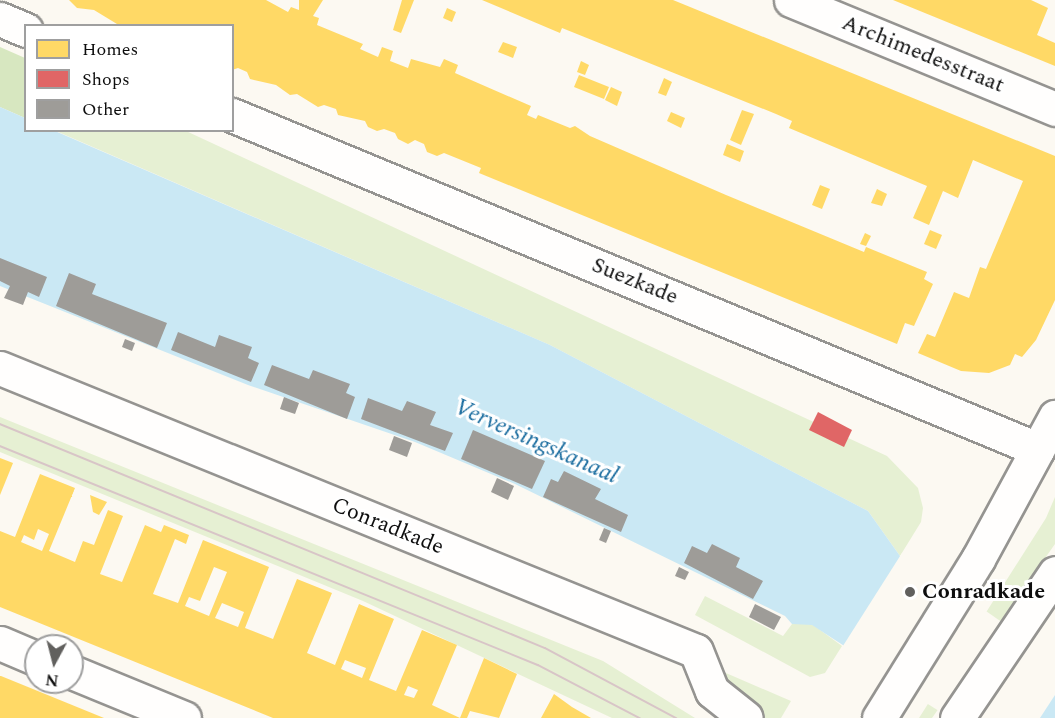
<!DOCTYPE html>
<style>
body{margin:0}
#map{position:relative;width:1055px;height:718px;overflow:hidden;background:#fcf9f2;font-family:Spectral,serif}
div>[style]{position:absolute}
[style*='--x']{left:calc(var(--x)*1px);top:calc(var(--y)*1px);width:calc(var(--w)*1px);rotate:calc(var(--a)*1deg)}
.green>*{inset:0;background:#e6f0d3}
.forest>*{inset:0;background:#d7e7c0}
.water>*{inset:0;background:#cae8f4}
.pier>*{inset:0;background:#fcf9f2}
.homes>*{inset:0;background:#ffd966}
.shops>*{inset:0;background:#e06666}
.building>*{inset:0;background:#9e9c98}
.roads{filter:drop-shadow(2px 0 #959491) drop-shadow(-2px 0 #959491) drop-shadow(0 2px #959491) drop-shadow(0 -2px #959491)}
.minor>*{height:33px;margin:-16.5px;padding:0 16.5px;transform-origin:16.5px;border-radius:16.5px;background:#fffefd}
.tram>*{height:1.5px;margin:-0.75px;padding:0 0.75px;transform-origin:0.75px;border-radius:0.75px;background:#d8c5c7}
.dots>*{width:16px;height:16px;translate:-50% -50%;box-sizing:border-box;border:3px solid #fff;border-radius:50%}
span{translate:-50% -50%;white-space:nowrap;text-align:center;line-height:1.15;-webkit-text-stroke:6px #fff;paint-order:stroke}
.street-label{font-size:22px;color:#0e0e0e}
.poi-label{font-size:22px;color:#0e0e0e;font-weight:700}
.left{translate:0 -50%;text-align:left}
.water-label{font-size:24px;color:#186b9e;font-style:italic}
.legend{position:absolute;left:24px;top:24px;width:210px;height:108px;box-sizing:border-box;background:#fff;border:2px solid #9f9f9f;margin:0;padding:8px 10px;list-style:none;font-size:18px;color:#0e0e0e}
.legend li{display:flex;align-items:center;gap:12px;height:30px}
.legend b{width:30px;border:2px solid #9f9f9f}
.north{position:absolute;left:24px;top:634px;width:60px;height:60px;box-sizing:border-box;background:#fff;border:2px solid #9f9f9f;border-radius:50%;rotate:187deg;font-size:16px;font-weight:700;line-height:24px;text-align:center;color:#0e0e0e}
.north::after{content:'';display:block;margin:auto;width:21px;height:27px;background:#61605e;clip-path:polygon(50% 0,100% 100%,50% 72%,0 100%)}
</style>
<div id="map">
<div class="green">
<div style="clip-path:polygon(56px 131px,186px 131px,887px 456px,918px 488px,923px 508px,921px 522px,900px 556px,868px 511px,550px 345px)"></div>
<div style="clip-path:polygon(0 417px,603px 661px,695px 718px,612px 718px,363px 601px,0 452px)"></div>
<div style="clip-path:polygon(1055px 497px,1055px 544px,932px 718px,919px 718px,1046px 518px)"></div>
<div style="clip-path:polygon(705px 596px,783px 636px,792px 624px,812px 624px,842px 646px,825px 673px,810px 677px,695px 615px)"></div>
<div style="clip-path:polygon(712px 667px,791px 701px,781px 718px,763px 718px,725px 689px)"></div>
</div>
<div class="forest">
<div style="clip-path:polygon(0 47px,25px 58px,25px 118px,0 107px)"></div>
</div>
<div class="water">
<div style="clip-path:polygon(0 107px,25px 118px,26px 130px,55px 131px,550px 345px,868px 511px,900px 556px,1055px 663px,1055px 718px,955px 718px,812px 625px,792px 624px,785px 616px,515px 484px,415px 442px,248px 385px,0 286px)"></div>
</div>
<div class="pier">
<div style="clip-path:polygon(902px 553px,1055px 659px,1055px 695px,1040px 718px,950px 718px,841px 649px)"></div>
</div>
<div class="homes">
<div style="clip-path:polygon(69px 0,266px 0,288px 12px,291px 7px,299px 10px,299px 0,323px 0,313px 16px,319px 18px,317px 25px,363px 44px,360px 49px,378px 57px,382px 47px,393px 51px,390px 61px,408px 68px,411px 59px,440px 67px,444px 59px,458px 65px,455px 73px,531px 106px,527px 115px,536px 119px,538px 115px,570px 128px,575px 126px,590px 136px,726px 195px,864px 252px,866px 247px,927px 272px,924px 279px,933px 284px,914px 326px,905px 323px,897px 344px,479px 173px,481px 168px,444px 153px,437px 156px,427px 152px,424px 144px,415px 140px,408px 144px,398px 139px,395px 133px,384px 129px,377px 131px,368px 127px,365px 121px,338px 115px,336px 109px,324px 105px,318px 107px,297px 94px,290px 95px,276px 85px,250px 79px,247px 72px,238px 68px,232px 70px,232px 26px,117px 24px,94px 10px,77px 8px)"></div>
<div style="clip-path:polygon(402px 0,414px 0,401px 33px,393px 30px)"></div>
<div style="clip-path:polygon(482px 0,673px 0,1055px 156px,1055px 300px,1036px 340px,1022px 357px,1015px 354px,1010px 365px,989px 373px,961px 371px,918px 353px,927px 334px,935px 337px,954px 292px,969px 298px,980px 267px,986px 269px,1023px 181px,973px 160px,958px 198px,943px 191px,929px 225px,913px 218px,927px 186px,789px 128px,792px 121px,776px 114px,562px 28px,560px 33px)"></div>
<div style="clip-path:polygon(893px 0,1031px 0,1048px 8px,1037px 35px,1055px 43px,1055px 66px)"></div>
<div style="clip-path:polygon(447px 8px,456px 12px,452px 22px,443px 18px)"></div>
<div style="clip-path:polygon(503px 42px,517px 47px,513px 58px,498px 52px)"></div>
<div style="clip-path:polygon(581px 61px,589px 65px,585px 75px,577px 72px)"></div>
<div style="clip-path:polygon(579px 75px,609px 87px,604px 99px,574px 87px)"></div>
<div style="clip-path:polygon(664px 78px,672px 82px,666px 96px,658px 93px)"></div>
<div style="clip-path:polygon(611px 87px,622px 92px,617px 106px,605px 100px)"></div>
<div style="clip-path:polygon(742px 110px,754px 114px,741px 145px,730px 140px)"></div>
<div style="clip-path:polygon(671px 112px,685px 118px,681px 128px,667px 121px)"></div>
<div style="clip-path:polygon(727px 144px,744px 151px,740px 162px,723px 155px)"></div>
<div style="clip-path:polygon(820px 185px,830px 189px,822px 209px,812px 205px)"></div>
<div style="clip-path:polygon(877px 189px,887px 194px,882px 206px,871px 203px)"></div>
<div style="clip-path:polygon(930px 230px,942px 235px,936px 249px,924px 244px)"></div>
<div style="clip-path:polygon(865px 233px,871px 236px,866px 246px,860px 244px)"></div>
<div style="clip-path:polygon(0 458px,13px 463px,0 495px)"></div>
<div style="clip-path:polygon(evenodd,40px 474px,75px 488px,49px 551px,75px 562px,83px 541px,94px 545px,108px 510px,123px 516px,100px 574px,122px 582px,145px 525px,161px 532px,164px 525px,189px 535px,186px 544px,175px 539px,153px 594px,178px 603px,203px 540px,269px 567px,245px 628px,273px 639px,297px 579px,332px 593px,307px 653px,335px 665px,359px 604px,394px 619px,369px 680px,396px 691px,422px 630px,457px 645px,432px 705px,460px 718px,484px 658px,517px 674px,499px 718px,470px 711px,467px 718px,273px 718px,0 607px,0 531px,15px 537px,40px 474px,38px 529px,49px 534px,42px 551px,21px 542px,24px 535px,34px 540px,38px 529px,40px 474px,214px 567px,227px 572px,209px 616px,185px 606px,189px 597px,200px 601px,214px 567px,40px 474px,222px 603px,244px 612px,238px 627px,215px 618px,222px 603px,40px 474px,345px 660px,366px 668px,362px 678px,341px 669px,345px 660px,40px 474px,408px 686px,418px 690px,414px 698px,404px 695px,408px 686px)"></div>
<div style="clip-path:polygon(90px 495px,107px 502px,99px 515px,93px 512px)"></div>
<div style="clip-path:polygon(0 676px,1px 676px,104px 718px,0 718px)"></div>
<div style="clip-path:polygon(554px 694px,572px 707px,591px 718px,541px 718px)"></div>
</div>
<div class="shops">
<div style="clip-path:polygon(818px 412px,852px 430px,844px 447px,809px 430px)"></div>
</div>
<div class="building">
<div style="clip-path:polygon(0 258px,47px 277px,39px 297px,28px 292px,23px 305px,4px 298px,10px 286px,0 281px)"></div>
<div style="clip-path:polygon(69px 273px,96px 284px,92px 294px,167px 323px,157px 348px,56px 306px)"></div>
<div style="clip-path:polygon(178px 332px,215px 347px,219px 335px,252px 347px,248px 358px,259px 363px,251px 382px,171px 350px)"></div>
<div style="clip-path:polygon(125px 339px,135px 343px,132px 351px,122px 347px)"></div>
<div style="clip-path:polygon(272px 365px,309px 379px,313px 370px,350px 384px,346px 393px,355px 397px,347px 419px,264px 385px)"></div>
<div style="clip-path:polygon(284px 397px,299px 403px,295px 414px,280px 409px)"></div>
<div style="clip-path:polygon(368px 398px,402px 411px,407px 401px,436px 412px,430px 425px,453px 433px,445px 451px,361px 419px)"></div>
<div style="clip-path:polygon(473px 430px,545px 461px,532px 489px,461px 459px)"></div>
<div style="clip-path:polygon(394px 436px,412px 443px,407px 457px,389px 450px)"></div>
<div style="clip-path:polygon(564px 471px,601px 489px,595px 499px,628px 515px,621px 532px,543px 497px,551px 479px,558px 482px)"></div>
<div style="clip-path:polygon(497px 478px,514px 486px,508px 500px,491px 492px)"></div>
<div style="clip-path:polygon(604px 528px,611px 531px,606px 543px,599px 540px)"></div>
<div style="clip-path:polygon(712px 544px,740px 558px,736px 567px,763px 581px,753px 599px,684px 563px,692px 546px,707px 553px)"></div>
<div style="clip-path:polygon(679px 567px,689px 572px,685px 580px,675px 576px)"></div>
<div style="clip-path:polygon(755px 604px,781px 617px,774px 630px,749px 617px)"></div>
</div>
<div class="roads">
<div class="minor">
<div style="--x:791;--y:0;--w:286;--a:22.4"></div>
<div style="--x:0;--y:19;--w:28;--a:23"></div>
<div style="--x:232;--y:115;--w:872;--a:22.53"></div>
<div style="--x:0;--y:368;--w:751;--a:22.13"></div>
<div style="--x:696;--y:651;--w:43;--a:68.2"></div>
<div style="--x:712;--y:691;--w:43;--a:38.5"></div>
<div style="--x:0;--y:643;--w:39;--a:23"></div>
<div style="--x:72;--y:672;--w:121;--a:22.3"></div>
<div style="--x:879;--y:718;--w:187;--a:-58.1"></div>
<div style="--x:978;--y:559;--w:162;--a:-61.5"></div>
<div style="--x:957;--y:718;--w:175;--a:-55.9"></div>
</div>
</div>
<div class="tram">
<div style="--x:0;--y:424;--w:589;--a:22.34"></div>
<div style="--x:545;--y:648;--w:149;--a:28.1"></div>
<div style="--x:0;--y:446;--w:581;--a:22.15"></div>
<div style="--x:538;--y:665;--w:115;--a:27.5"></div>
</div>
<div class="dots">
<div style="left:910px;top:592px;background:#61605e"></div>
</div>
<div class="street-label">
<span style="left:923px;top:54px;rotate:22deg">Archimedesstraat</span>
<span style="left:635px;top:281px;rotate:22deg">Suezkade</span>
<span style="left:388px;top:526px;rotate:22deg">Conradkade</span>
</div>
<div class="poi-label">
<span class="left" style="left:922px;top:592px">Conradkade</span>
</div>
<div class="water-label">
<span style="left:536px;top:442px;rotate:24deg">Verversingskanaal</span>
</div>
<ul class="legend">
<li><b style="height:16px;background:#ffd966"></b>Homes</li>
<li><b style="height:16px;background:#e06666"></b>Shops</li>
<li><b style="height:16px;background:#9e9c98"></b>Other</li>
</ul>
<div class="north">N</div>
</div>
